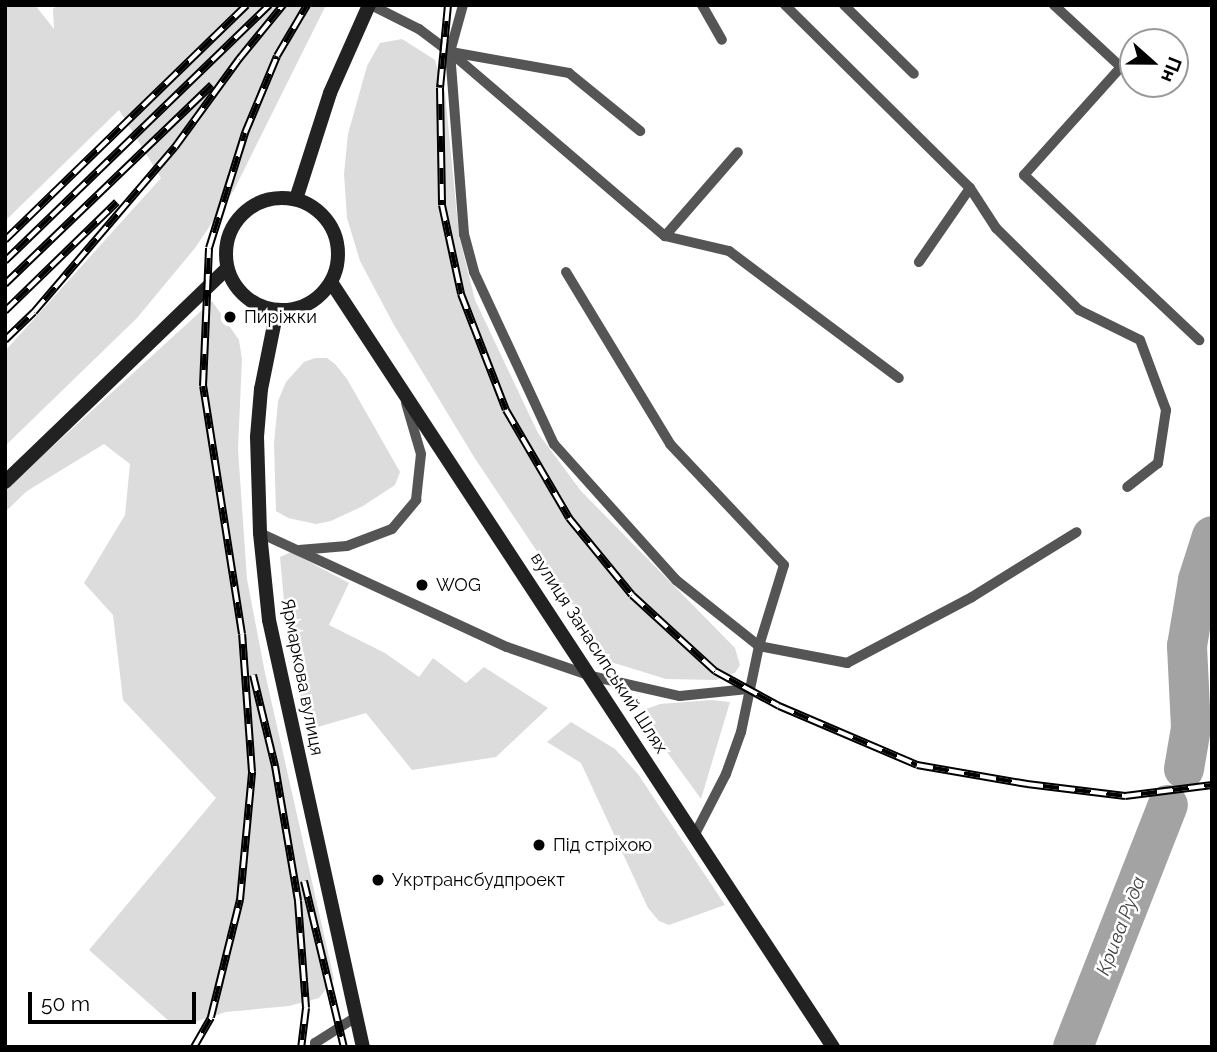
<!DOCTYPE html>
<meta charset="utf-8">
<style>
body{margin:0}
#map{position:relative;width:1217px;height:1052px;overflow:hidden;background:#fff;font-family:Raleway,sans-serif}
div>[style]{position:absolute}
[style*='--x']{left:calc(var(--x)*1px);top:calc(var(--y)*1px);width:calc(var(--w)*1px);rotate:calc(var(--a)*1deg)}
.green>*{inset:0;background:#dcdcdc}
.river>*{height:40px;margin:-20px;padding:0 20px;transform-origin:20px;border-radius:20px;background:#a3a3a3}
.lane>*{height:10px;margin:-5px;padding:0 5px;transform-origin:5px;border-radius:5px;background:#555}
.secondary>*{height:14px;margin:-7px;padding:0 7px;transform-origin:7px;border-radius:7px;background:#222}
.secondary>.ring{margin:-7px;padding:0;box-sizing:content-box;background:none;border:14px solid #222;border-radius:50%}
.rail>*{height:8px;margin-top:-4px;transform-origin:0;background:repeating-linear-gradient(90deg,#fff 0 16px,#000 0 32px);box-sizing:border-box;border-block:2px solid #000}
.dots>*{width:19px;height:19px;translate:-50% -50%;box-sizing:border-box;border:4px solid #fff;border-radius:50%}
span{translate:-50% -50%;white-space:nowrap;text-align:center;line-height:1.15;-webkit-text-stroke:5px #fff;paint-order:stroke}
.poi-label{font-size:18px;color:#000}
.left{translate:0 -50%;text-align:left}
.street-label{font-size:18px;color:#000}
.water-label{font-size:19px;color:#444;font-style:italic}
.frame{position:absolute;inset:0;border:7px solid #000;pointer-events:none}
.north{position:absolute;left:1119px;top:28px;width:70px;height:70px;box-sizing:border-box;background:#fff;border:2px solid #999;border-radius:50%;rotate:111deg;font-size:19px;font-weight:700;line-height:28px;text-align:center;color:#000}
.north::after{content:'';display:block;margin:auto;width:24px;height:32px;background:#000;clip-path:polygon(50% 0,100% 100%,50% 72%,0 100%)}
.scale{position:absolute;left:28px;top:992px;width:168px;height:32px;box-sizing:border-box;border:4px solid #000;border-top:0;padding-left:9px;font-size:21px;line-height:24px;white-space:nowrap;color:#000;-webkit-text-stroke:5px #fff;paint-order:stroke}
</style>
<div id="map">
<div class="green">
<div style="clip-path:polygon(5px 5px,35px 5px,54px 29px,53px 9px,57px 5px,326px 5px,234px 190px,195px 248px,137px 318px,5px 446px,5px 351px,161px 178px,119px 110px,5px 221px)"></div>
<div style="clip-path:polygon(402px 39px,435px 60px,445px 93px,459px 236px,475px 300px,538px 433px,581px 491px,735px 648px,740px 665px,735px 673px,716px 680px,666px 679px,611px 662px,474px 457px,394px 325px,360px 261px,347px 218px,344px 174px,348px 134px,367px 66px,380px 43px)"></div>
<div style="clip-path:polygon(212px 301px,239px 340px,242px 359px,238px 449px,247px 579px,265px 673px,334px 979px,319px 998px,289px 1006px,226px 1012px,188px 1024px,170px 1022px,89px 950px,216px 798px,123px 700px,113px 615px,84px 583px,125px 515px,130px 464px,104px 444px,27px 491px,5px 512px,5px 490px)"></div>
<div style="clip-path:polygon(315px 358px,327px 358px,335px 364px,347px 379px,400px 472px,395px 485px,363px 506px,331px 521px,316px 524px,288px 518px,276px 511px,274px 444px,278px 401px,286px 382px,304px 362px)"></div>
<div style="clip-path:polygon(291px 552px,349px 583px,329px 625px,385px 653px,419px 677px,433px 658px,466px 683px,484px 667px,548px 708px,496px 757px,412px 770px,366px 713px,311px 729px,301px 698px,286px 623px,280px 557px)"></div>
<div style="clip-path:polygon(711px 700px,730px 702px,701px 799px,638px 712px,660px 704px)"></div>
<div style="clip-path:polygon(571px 722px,615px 749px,638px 774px,725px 905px,669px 925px,659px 921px,648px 908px,581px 763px,547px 742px)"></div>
</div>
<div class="river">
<div style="--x:1184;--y:769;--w:42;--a:-80.3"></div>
<div style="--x:1191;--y:728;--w:82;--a:-92.8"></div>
<div style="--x:1187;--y:646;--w:67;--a:-80.5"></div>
<div style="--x:1198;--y:580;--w:46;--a:-72.3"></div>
<div style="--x:1073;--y:1047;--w:260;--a:-68.6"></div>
</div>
<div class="lane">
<div style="--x:371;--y:5;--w:54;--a:26.6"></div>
<div style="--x:419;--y:29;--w:39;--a:37"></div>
<div style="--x:450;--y:52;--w:283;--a:40.6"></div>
<div style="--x:665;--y:236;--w:66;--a:13.2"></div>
<div style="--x:729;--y:251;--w:212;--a:36.8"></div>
<div style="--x:463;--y:5;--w:49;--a:105.5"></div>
<div style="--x:450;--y:52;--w:183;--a:85.6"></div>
<div style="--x:464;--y:234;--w:39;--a:75"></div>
<div style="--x:474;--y:272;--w:190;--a:65.1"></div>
<div style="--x:554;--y:444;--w:183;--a:48.1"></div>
<div style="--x:676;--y:580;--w:106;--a:38.5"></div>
<div style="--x:759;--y:646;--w:90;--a:10.9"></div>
<div style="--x:847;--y:663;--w:141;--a:-27.8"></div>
<div style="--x:972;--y:597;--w:123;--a:-31.8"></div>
<div style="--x:702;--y:5;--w:40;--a:60.3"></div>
<div style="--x:785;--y:5;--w:260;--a:44.7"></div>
<div style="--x:970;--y:188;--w:90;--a:124.6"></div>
<div style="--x:844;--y:5;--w:98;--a:44.6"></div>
<div style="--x:1054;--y:5;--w:91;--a:42.8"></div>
<div style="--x:1121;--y:67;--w:145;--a:131.9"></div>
<div style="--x:1024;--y:175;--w:241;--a:43.3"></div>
<div style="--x:451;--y:52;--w:120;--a:10.1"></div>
<div style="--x:569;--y:73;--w:92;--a:39.2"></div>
<div style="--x:970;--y:188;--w:48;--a:57"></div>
<div style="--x:996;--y:228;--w:117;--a:44.7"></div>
<div style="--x:1079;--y:310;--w:68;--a:26.2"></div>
<div style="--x:1140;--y:340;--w:75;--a:69.6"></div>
<div style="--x:1166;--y:410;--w:54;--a:98.6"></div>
<div style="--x:1158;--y:463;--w:39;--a:142"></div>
<div style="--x:665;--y:236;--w:111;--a:-49"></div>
<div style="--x:566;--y:272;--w:201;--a:58.8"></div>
<div style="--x:670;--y:444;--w:166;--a:46.7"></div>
<div style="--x:784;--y:565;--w:85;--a:107.2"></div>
<div style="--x:759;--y:646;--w:88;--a:101.8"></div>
<div style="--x:741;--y:732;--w:45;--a:109.7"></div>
<div style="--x:726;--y:774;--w:68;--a:117.3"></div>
<div style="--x:260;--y:533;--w:272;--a:24.8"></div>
<div style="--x:507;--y:647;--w:89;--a:19"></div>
<div style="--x:591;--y:676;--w:91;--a:12.7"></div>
<div style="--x:680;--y:696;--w:68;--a:-5.9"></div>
<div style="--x:299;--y:550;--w:48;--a:-4.8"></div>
<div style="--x:347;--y:546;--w:48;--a:-20.7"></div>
<div style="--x:392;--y:529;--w:38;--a:-50"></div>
<div style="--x:416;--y:500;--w:46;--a:-83.8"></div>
<div style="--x:421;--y:454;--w:53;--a:-106.4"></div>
<div style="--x:315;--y:1047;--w:4;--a:-90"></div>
<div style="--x:315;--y:1043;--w:49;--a:-32.4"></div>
</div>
<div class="secondary">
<div class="ring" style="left:226px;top:198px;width:98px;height:98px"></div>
<div style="--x:296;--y:199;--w:111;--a:-72.2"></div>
<div style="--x:330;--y:93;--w:96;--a:-66.1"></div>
<div style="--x:331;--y:282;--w:915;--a:56.73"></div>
<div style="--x:277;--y:310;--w:81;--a:101.4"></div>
<div style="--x:261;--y:389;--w:48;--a:94.8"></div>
<div style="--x:257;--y:437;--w:96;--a:88.2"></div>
<div style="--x:260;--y:533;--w:87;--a:84.1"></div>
<div style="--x:269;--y:620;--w:437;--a:77.6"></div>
<div style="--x:5;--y:482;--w:308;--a:-43.9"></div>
</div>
<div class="rail">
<div style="--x:448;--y:5;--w:83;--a:95.5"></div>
<div style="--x:440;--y:88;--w:117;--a:89"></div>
<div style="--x:442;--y:205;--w:91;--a:77.9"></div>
<div style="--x:461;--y:294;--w:124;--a:68.8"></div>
<div style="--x:506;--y:410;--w:125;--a:59.7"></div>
<div style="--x:569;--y:518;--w:99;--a:50.7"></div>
<div style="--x:632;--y:595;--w:113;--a:42.5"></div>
<div style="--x:715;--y:671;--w:73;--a:28.7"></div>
<div style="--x:779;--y:706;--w:150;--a:23.1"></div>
<div style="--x:917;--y:765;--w:112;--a:9.8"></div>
<div style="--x:1027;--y:784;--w:99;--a:7"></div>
<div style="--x:1125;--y:796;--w:88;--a:-7.2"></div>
<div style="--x:5;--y:240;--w:337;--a:-44.2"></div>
<div style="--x:5;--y:261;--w:368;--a:-44.1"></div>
<div style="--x:5;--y:284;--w:287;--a:-43.9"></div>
<div style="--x:5;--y:311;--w:156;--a:-44.2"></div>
<div style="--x:5;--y:340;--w:40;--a:-44"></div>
<div style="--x:34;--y:312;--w:217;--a:-49.5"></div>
<div style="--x:175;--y:147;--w:109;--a:-54"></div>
<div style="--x:239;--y:59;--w:70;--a:-50.8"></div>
<div style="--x:253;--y:675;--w:94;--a:76.4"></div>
<div style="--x:275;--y:766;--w:137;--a:80.3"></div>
<div style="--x:298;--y:901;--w:107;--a:85.7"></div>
<div style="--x:306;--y:1008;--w:39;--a:97"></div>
<div style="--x:304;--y:881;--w:171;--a:76.5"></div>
<div style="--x:194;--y:1047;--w:34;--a:-60"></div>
<div style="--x:211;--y:1017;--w:121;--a:-76.1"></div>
<div style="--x:240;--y:900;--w:129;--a:-84.6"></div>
<div style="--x:252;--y:772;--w:138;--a:-94.1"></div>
<div style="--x:242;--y:634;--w:251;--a:-98.9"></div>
<div style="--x:203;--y:386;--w:138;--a:-87.5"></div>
<div style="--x:209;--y:248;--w:121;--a:-72.6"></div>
<div style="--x:245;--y:133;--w:83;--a:-67.4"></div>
<div style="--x:277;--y:56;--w:59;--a:-59.5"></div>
</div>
<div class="dots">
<div style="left:230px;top:317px;background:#000"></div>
<div style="left:422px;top:585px;background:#000"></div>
<div style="left:539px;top:845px;background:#000"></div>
<div style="left:378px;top:880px;background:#000"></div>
</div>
<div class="poi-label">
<span class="left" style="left:244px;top:317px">Пиріжки</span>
<span class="left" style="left:436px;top:585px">WOG</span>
<span class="left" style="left:553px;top:845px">Під стріхою</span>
<span class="left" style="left:392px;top:880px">Укртрансбудпроект</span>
</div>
<div class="street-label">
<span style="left:599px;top:653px;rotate:57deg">вулиця Занасипський Шлях</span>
<span style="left:302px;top:677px;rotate:79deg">Ярмаркова вулиця</span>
</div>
<div class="water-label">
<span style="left:1121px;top:926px;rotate:-69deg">Крива Руда</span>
</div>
<div class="frame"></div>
<div class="north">Пн</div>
<div class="scale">50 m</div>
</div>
